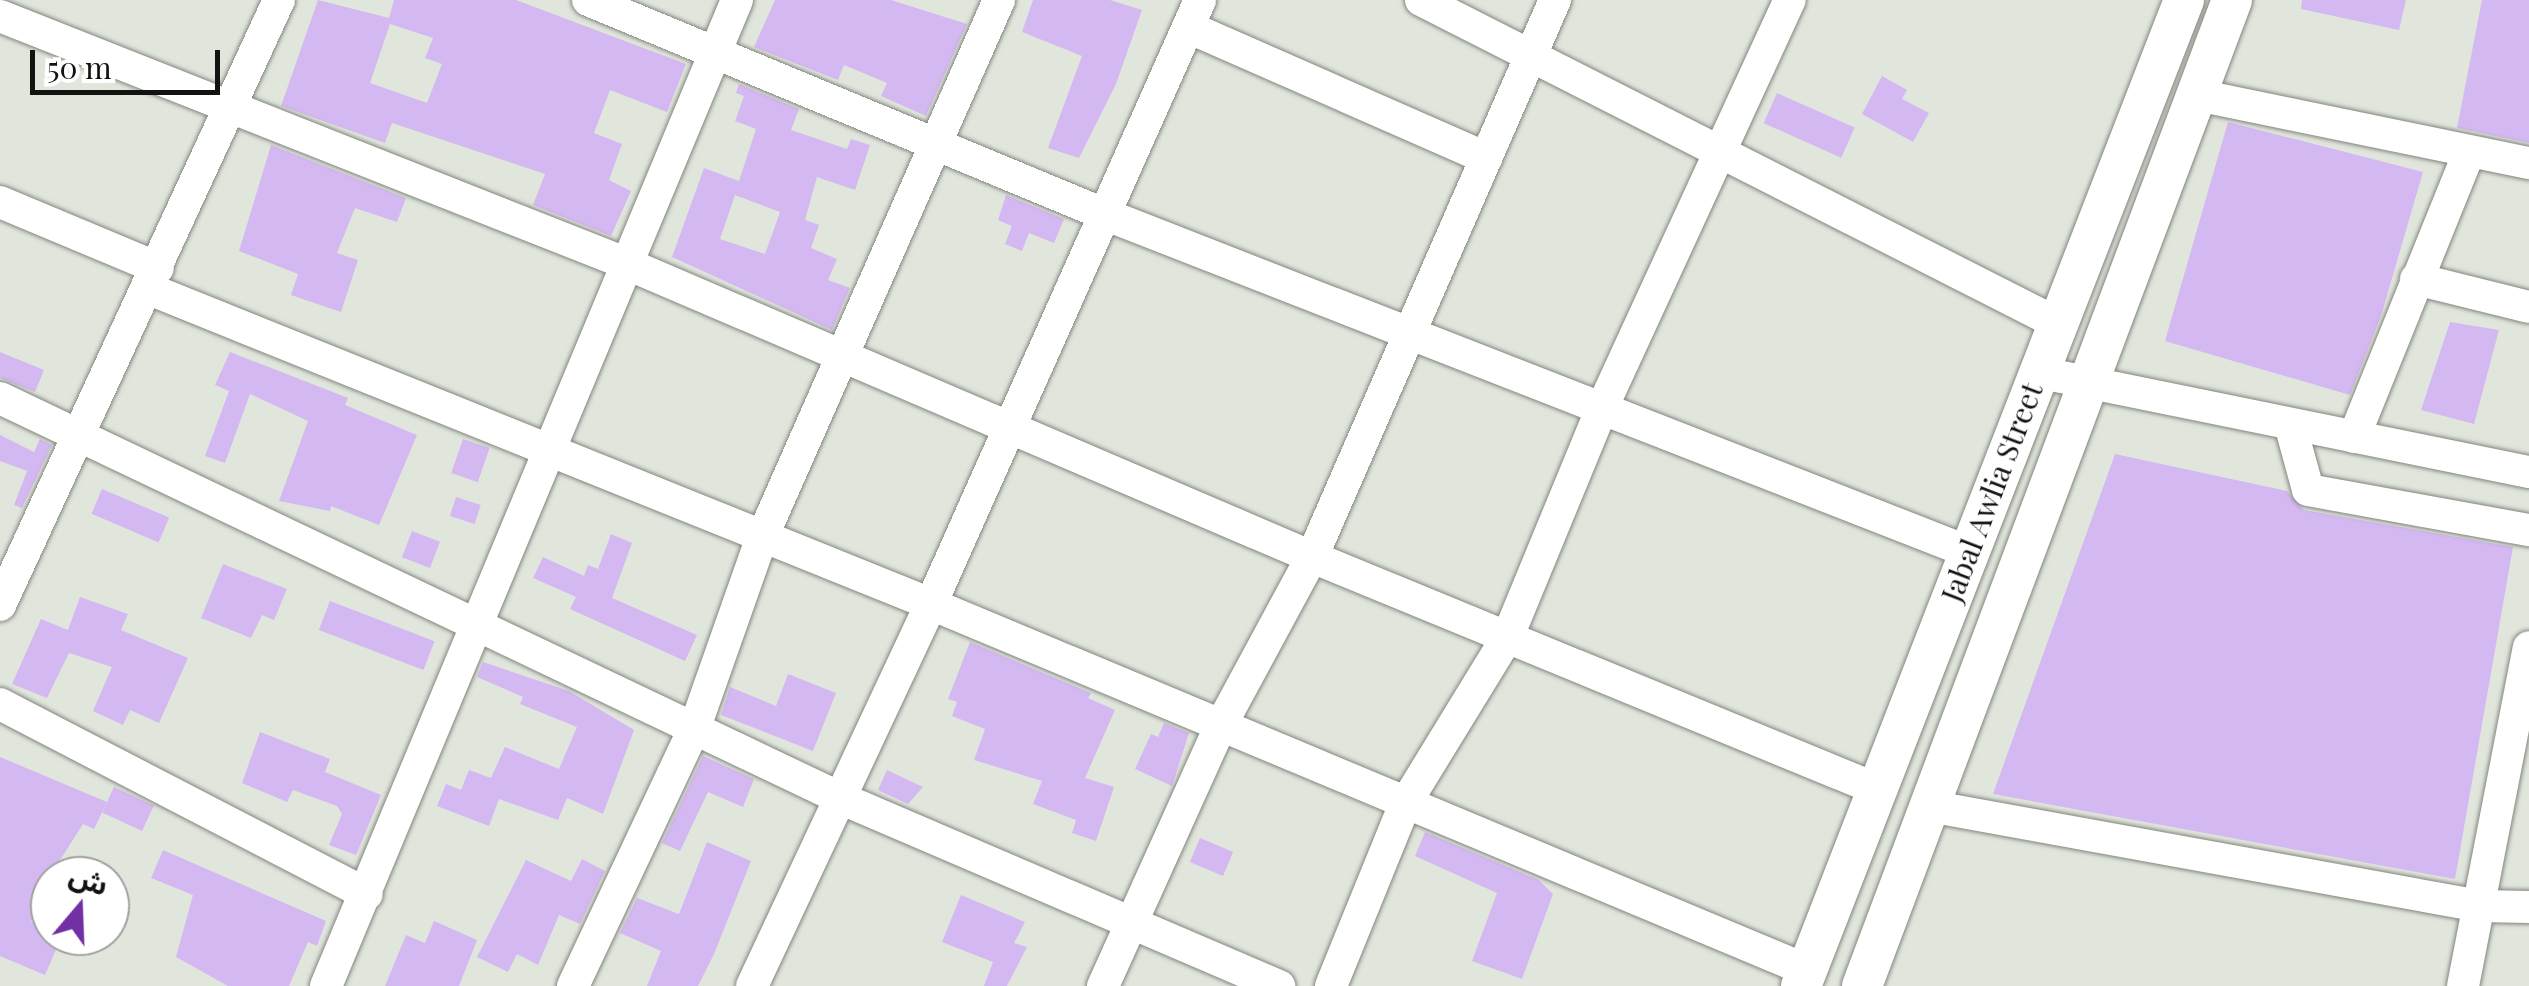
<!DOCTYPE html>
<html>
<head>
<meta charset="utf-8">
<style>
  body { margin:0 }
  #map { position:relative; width:2529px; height:986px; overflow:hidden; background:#e1e6dd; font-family:"Playfair Display","Noto Sans Arabic",serif }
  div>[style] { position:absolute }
  .building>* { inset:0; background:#d4b8f1; transform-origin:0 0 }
  .roads { filter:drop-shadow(0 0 2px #82867e) drop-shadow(0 0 2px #82867e) }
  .minor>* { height:32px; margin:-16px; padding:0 16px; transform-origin:16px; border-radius:16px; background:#fff }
  .major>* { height:40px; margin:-20px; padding:0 20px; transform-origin:20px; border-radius:20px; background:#fff }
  span { translate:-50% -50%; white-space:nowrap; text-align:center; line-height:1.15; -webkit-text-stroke:8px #fff; paint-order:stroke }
  .street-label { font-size:30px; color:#111310 }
  .north { position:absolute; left:30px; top:856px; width:100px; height:100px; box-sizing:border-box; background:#fff; border:2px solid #a0a19f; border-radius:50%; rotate:19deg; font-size:28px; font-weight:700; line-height:40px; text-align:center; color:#111310 }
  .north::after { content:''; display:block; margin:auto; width:35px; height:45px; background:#7330a4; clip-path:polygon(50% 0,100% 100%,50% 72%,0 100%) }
  .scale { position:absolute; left:30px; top:50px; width:190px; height:45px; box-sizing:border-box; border:5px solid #111310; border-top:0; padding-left:12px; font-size:30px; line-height:35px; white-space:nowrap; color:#111310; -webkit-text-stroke:8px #fff; paint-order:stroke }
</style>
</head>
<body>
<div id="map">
  <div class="building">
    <i style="clip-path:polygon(evenodd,318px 0,389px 18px,394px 0,516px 0,686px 64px,667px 112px,610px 90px,594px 133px,622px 144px,609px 180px,631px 191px,611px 236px,533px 205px,545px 174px,392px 123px,385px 143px,281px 106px,318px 0,390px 24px,433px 38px,425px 58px,442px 64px,427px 103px,370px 83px,390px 24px)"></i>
    <i style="clip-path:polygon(775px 0,891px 0,967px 24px,926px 116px,881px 96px,887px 83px,844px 65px,838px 80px,754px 47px)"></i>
    <i style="clip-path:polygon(1033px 0,1110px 0,1142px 10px,1116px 84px,1079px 158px,1048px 148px,1082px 56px,1022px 32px)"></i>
    <i style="clip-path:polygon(2302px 0,2406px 0,2399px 30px,2301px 9px)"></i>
    <i style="clip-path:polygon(2482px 0,2529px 0,2529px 143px,2457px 128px)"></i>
    <i style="clip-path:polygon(1882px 76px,1907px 90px,1902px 99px,1929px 113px,1913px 142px,1862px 114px)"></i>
    <i style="clip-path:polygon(evenodd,739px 84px,799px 109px,791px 130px,847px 149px,851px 139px,870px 145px,855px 190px,817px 177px,805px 220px,819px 225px,811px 248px,837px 259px,828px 280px,850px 288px,832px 330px,672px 257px,704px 168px,739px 181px,756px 129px,735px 121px,744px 96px,736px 93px,739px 84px,735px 195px,780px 212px,765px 254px,720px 239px,735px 195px)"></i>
    <i style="left:1777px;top:93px;width:85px;height:33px;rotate:24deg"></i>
    <i style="clip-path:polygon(2228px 122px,2423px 172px,2381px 316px,2350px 395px,2165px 341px)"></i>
    <i style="clip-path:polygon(271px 145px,406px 198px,397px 222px,355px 208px,337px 253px,358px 260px,341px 312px,291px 295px,298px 274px,239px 251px)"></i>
    <i style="clip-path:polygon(1006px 195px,1064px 219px,1054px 243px,1029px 233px,1022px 251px,1005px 244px,1012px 226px,998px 220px)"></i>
    <i style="clip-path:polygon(2450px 322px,2499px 330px,2474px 424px,2421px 410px)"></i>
    <i style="clip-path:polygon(0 352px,44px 370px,35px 392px,0 378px)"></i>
    <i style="clip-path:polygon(230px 352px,348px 398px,345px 405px,417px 435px,379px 525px,331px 506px,330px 511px,279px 501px,308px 421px,250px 394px,225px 463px,205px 456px,229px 391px,215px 385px)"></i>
    <i style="clip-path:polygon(0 435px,34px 452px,40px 439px,52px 445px,22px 508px,14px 505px,27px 471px,0 461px)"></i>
    <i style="left:463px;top:439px;width:28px;height:36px;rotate:19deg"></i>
    <i style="clip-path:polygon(2115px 454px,2287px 491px,2304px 510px,2513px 547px,2455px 879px,1993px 794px)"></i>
    <i style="left:102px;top:489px;width:73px;height:27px;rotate:23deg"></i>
    <i style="left:456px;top:497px;width:26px;height:20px;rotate:18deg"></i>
    <i style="left:412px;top:531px;width:30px;height:28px;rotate:21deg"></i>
    <i style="clip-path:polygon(611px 534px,632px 543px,612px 598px,697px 635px,685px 661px,570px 609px,576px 597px,533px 578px,543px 557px,584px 576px,588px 565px,598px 569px)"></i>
    <i style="clip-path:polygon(223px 564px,287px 589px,274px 620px,262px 615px,251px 638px,201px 618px)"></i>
    <i style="clip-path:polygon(80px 597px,128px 614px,121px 630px,188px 658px,159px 723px,130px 710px,123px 725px,93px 711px,112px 667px,69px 653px,47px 698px,12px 684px,41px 619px,68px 630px)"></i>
    <i style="left:330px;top:601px;width:112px;height:31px;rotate:21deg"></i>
    <i style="clip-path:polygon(970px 642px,1091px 693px,1088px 698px,1115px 710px,1085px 778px,1114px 787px,1096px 841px,1072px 833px,1076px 820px,1033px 804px,1042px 781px,974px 760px,985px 729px,952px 716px,957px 702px,948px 699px)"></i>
    <i style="clip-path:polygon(483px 662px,569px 691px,634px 730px,603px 814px,567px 798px,558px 820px,499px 799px,489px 826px,437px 806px,446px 784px,461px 790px,469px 770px,491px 778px,505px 747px,559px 769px,577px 727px,520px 704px,523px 697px,477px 677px)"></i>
    <i style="clip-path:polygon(788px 674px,836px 693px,813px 751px,721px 715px,730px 687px,776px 706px)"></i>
    <i style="clip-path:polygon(1164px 723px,1189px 733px,1172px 786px,1135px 769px,1151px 734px,1158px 737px)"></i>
    <i style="clip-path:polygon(260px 732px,330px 759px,325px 772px,381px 795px,356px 855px,329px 845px,342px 814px,337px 806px,293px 790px,287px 802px,242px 783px)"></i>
    <i style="clip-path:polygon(703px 756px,754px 779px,743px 807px,708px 792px,680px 851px,662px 843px)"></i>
    <i style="clip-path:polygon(0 757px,107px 802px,94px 829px,83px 824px,50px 876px,31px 922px,62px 936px,45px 975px,0 956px)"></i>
    <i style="clip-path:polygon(887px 770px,923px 787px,908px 804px,878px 790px)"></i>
    <i style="left:114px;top:787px;width:44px;height:28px;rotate:25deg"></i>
    <i style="clip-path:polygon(1425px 832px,1539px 880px,1553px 894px,1522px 979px,1472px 961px,1497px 893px,1415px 856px)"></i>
    <i style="left:1200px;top:838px;width:36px;height:26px;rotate:23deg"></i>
    <i style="clip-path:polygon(707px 842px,751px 861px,714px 954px,698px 986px,647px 986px,661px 951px,620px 933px,637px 898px,679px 914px)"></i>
    <i style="clip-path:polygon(163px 850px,326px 921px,317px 946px,308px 942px,289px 986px,228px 986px,176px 957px,193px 895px,151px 878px)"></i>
    <i style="clip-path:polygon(582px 859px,605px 871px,580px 924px,559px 915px,538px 965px,517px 954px,508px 972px,477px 957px,526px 860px,571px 881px)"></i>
    <i style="clip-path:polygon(961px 895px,1025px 922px,1014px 943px,1027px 947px,1007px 986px,984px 986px,993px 962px,942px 942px)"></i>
    <i style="clip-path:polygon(434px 921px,477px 940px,459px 986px,385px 986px,406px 935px,425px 943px)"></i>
  </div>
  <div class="roads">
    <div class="minor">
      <i style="left:588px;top:0;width:559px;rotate:22.53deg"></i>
      <i style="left:1104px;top:214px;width:929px;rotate:21.34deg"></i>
      <i style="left:1421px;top:0;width:711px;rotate:26.93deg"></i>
      <i style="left:0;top:16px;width:672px;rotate:21.56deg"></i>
      <i style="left:625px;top:263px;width:747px;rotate:23.17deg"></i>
      <i style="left:1312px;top:557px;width:613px;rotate:22.34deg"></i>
      <i style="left:1188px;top:27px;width:326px;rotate:23.7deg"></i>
      <i style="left:2197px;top:95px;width:339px;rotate:11.6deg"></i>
      <i style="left:0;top:202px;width:171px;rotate:22.7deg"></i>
      <i style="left:2416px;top:279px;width:116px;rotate:13.9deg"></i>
      <i style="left:149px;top:289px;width:843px;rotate:21.94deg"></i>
      <i style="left:931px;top:604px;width:949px;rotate:22.68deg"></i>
      <i style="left:2037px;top:372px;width:502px;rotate:11.49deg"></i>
      <i style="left:0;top:398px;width:930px;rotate:25.46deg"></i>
      <i style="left:840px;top:798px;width:478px;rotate:23.2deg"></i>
      <i style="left:2290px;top:424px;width:68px;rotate:74.7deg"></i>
      <i style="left:2308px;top:490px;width:225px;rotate:10.3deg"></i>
      <i style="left:2354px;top:437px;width:307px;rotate:-68deg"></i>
      <i style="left:0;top:605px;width:666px;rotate:-65.24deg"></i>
      <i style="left:0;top:704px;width:413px;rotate:27.4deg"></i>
      <i style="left:1929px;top:806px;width:560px;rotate:10.29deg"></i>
      <i style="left:2480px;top:906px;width:49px;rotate:1.2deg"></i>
      <i style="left:326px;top:986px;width:1068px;rotate:-67.37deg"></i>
      <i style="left:573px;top:986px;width:286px;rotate:-64.8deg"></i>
      <i style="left:695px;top:727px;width:198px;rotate:-70.6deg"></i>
      <i style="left:761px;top:540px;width:590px;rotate:-66.21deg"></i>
      <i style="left:752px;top:986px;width:422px;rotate:-64.9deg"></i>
      <i style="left:931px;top:604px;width:661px;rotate:-65.99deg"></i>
      <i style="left:1103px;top:986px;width:286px;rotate:-65.7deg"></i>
      <i style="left:1221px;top:725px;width:191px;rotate:-61.6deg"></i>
      <i style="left:1312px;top:557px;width:608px;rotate:-66.43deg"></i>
      <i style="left:1331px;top:986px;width:196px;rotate:-67.9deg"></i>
      <i style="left:1405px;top:804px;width:197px;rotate:-58.5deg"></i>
      <i style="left:1508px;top:636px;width:247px;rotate:-67.6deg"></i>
      <i style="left:1602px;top:408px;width:449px;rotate:-65.3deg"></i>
      <i style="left:2463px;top:986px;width:345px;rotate:-79deg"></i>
    </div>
    <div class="major">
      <i style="left:1801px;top:986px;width:1058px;rotate:-68.77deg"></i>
      <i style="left:1862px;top:986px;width:1053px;rotate:-69.43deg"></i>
    </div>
  </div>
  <div class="street-label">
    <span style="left:1991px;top:492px;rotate:-69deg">Jabal Awlia Street</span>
  </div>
  <div class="north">ش</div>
  <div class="scale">50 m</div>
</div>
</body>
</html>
